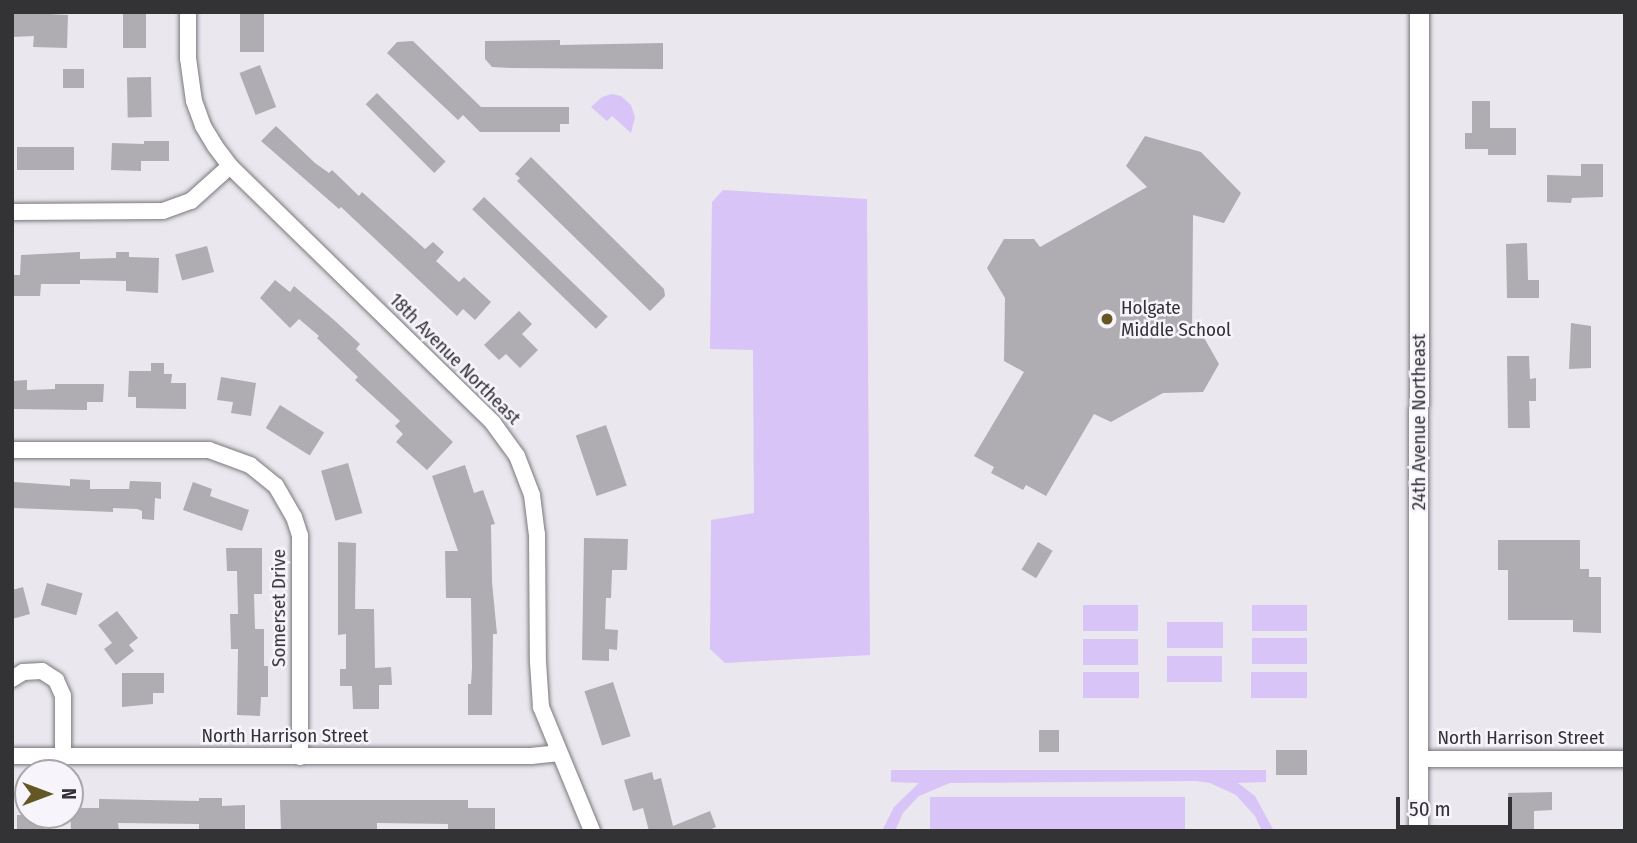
<!DOCTYPE html>
<html>
<head>
<meta charset="utf-8">
<style>
  body { margin:0 }
  #map { position:relative; width:1637px; height:843px; overflow:hidden; background:#eae8ee; font-family:"Fira Sans Condensed",sans-serif }
  div>[style] { position:absolute }
  .green>* { inset:0; background:#d9c4f7; transform-origin:0 0 }
  .building>* { inset:0; background:#afacb2; transform-origin:0 0 }
  .roads { filter:drop-shadow(0 0 2px #7a787e) drop-shadow(0 0 2px #7a787e) }
  .minor>* { height:16px; margin:-8px; padding:0 8px; transform-origin:8px; border-radius:8px; background:#fff }
  .major>* { height:19px; margin:-9.5px; padding:0 9.5px; transform-origin:9.5px; border-radius:9.5px; background:#fff }
  .dots>* { width:19px; height:19px; translate:-50% -50%; box-sizing:border-box; border:4px solid #f7f5fb; border-radius:50% }
  span { translate:-50% -50%; white-space:nowrap; text-align:center; line-height:1.15; -webkit-text-stroke:5px #f7f5fb; paint-order:stroke }
  .poi-label { font-size:19px; color:#333234 }
  .left { translate:0 -50%; text-align:left }
  .street-label { font-size:19px; color:#333234 }
  .frame { position:absolute; inset:0; border:14px solid #333234; pointer-events:none }
  .north { position:absolute; left:14px; top:759px; width:70px; height:70px; box-sizing:border-box; background:#f7f5fb; border:2px solid #a9a7ab; border-radius:50%; rotate:90deg; font-size:19px; font-weight:700; line-height:28px; text-align:center; color:#333234 }
  .north::after { content:''; display:block; margin:auto; width:24px; height:32px; background:#655724; clip-path:polygon(50% 0,100% 100%,50% 72%,0 100%) }
  .scale { position:absolute; left:1396px; top:797px; width:116px; height:32px; box-sizing:border-box; border:4px solid #333234; border-top:0; padding-left:9px; font-size:21px; line-height:24px; white-space:nowrap; color:#333234; -webkit-text-stroke:5px #f7f5fb; paint-order:stroke }
</style>
</head>
<body>
<div id="map">
  <div class="green">
    <i style="clip-path:polygon(612px 94px,621px 96px,631px 105px,635px 117px,631px 133px,612px 116px,607px 121px,591px 107px,602px 97px)"></i>
    <i style="clip-path:polygon(723px 190px,867px 199px,870px 655px,725px 663px,710px 649px,711px 520px,754px 513px,753px 350px,710px 349px,712px 202px)"></i>
    <i style="left:1083px;top:605px;width:55px;height:26px"></i>
    <i style="left:1252px;top:605px;width:55px;height:26px"></i>
    <i style="left:1167px;top:622px;width:56px;height:26px"></i>
    <i style="left:1307px;top:638px;width:26px;height:55px;rotate:90deg"></i>
    <i style="left:1083px;top:639px;width:55px;height:26px"></i>
    <i style="left:1167px;top:656px;width:55px;height:26px"></i>
    <i style="left:1083px;top:672px;width:56px;height:26px"></i>
    <i style="left:1307px;top:672px;width:26px;height:56px;rotate:90deg"></i>
    <i style="clip-path:polygon(891px 770px,1266px 770px,1266px 782px,1238px 783px,1255px 796px,1274px 831px,1262px 831px,1255px 816px,1236px 795px,1210px 783px,1196px 781px,950px 783px,919px 796px,903px 813px,895px 831px,882px 831px,894px 807px,919px 783px,891px 782px)"></i>
    <i style="left:930px;top:797px;width:255px;height:34px"></i>
  </div>
  <div class="building">
    <i style="clip-path:polygon(12px 12px,68px 15px,67px 48px,33px 47px,34px 36px,12px 37px)"></i>
    <i style="left:123px;top:12px;width:23px;height:36px"></i>
    <i style="left:240px;top:12px;width:24px;height:40px"></i>
    <i style="clip-path:polygon(560px 40px,560px 45px,663px 43px,663px 69px,511px 68px,492px 67px,485px 59px,485px 41px)"></i>
    <i style="clip-path:polygon(413px 41px,481px 107px,569px 107px,569px 124px,560px 124px,560px 132px,480px 132px,463px 115px,458px 120px,387px 53px,397px 42px)"></i>
    <i style="left:260px;top:65px;width:45px;height:22px;rotate:69deg"></i>
    <i style="left:63px;top:69px;width:21px;height:19px"></i>
    <i style="left:151px;top:77px;width:40px;height:24px;rotate:89deg"></i>
    <i style="left:377px;top:93px;width:97px;height:16px;rotate:45deg"></i>
    <i style="clip-path:polygon(1472px 101px,1490px 101px,1490px 128px,1516px 128px,1516px 155px,1488px 155px,1488px 149px,1465px 149px,1465px 133px,1472px 133px)"></i>
    <i style="clip-path:polygon(276px 126px,315px 163px,329px 173px,332px 170px,359px 196px,362px 192px,425px 249px,433px 242px,444px 252px,436px 261px,459px 282px,464px 277px,491px 302px,475px 320px,463px 309px,457px 316px,341px 207px,339px 209px,261px 141px)"></i>
    <i style="clip-path:polygon(1145px 136px,1201px 152px,1241px 193px,1224px 223px,1193px 215px,1192px 336px,1203px 336px,1219px 364px,1203px 392px,1163px 393px,1111px 422px,1094px 414px,1046px 496px,1026px 485px,1023px 490px,991px 473px,994px 467px,974px 456px,1024px 372px,1004px 361px,1005px 298px,987px 268px,1004px 239px,1034px 239px,1040px 247px,1147px 187px,1126px 166px)"></i>
    <i style="clip-path:polygon(144px 141px,169px 141px,169px 161px,141px 161px,141px 171px,111px 170px,112px 143px,144px 144px)"></i>
    <i style="left:17px;top:147px;width:57px;height:23px"></i>
    <i style="clip-path:polygon(531px 157px,664px 289px,665px 296px,650px 311px,517px 181px,520px 178px,515px 174px)"></i>
    <i style="clip-path:polygon(1581px 164px,1603px 164px,1603px 197px,1572px 198px,1571px 203px,1547px 202px,1547px 175px,1581px 176px)"></i>
    <i style="left:484px;top:197px;width:172px;height:17px;rotate:44deg"></i>
    <i style="clip-path:polygon(1527px 243px,1528px 280px,1539px 280px,1539px 298px,1507px 298px,1506px 244px)"></i>
    <i style="left:207px;top:246px;width:27px;height:33px;rotate:75deg"></i>
    <i style="clip-path:polygon(80px 252px,80px 259px,116px 258px,116px 252px,129px 252px,129px 257px,159px 258px,158px 293px,126px 291px,126px 281px,80px 280px,80px 284px,41px 284px,40px 296px,12px 296px,12px 275px,20px 275px,21px 255px)"></i>
    <i style="clip-path:polygon(275px 280px,290px 292px,294px 286px,334px 320px,360px 344px,356px 349px,453px 442px,427px 470px,396px 442px,403px 434px,395px 426px,400px 421px,355px 380px,358px 377px,317px 338px,319px 336px,299px 319px,290px 328px,260px 298px)"></i>
    <i style="clip-path:polygon(519px 311px,532px 324px,522px 334px,538px 350px,520px 368px,506px 354px,499px 360px,484px 345px)"></i>
    <i style="clip-path:polygon(1571px 323px,1591px 326px,1591px 368px,1569px 369px)"></i>
    <i style="clip-path:polygon(1507px 356px,1529px 356px,1530px 379px,1536px 378px,1536px 401px,1529px 401px,1530px 428px,1508px 428px)"></i>
    <i style="clip-path:polygon(151px 363px,164px 363px,164px 374px,172px 374px,171px 383px,186px 383px,186px 409px,136px 408px,136px 397px,128px 397px,129px 371px,151px 371px)"></i>
    <i style="clip-path:polygon(221px 377px,256px 383px,251px 416px,231px 413px,233px 402px,217px 400px)"></i>
    <i style="clip-path:polygon(27px 380px,27px 390px,55px 389px,55px 384px,104px 384px,103px 402px,87px 402px,87px 410px,12px 409px,12px 381px)"></i>
    <i style="left:280px;top:405px;width:52px;height:27px;rotate:32deg"></i>
    <i style="left:606px;top:425px;width:64px;height:32px;rotate:71deg"></i>
    <i style="left:348px;top:463px;width:52px;height:28px;rotate:74deg"></i>
    <i style="clip-path:polygon(465px 465px,474px 493px,483px 490px,495px 524px,491px 525px,492px 582px,497px 634px,493px 634px,492px 715px,468px 715px,468px 684px,471px 684px,472px 668px,471px 598px,446px 598px,445px 551px,458px 551px,432px 476px)"></i>
    <i style="clip-path:polygon(70px 479px,90px 480px,90px 489px,129px 489px,130px 481px,161px 482px,161px 499px,155px 498px,154px 520px,142px 519px,142px 511px,137px 509px,113px 508px,113px 512px,14px 508px,14px 482px,70px 486px)"></i>
    <i style="clip-path:polygon(193px 482px,212px 489px,210px 496px,249px 510px,242px 531px,183px 510px)"></i>
    <i style="clip-path:polygon(584px 538px,628px 539px,627px 570px,612px 570px,611px 598px,606px 598px,605px 629px,618px 630px,617px 650px,609px 649px,609px 661px,582px 660px)"></i>
    <i style="clip-path:polygon(1498px 540px,1580px 540px,1580px 569px,1589px 569px,1589px 577px,1601px 577px,1601px 633px,1573px 632px,1573px 620px,1508px 620px,1508px 570px,1498px 570px)"></i>
    <i style="clip-path:polygon(338px 542px,356px 543px,355px 609px,374px 609px,375px 668px,391px 667px,392px 685px,379px 685px,379px 709px,353px 709px,352px 686px,340px 686px,340px 669px,346px 669px,346px 634px,338px 635px)"></i>
    <i style="left:1038px;top:542px;width:17px;height:32px;rotate:31deg"></i>
    <i style="clip-path:polygon(226px 548px,262px 548px,262px 594px,254px 594px,255px 629px,264px 629px,264px 666px,268px 666px,268px 697px,261px 697px,260px 716px,237px 715px,238px 649px,231px 649px,230px 614px,238px 614px,237px 571px,227px 571px)"></i>
    <i style="left:47px;top:583px;width:37px;height:23px;rotate:16deg"></i>
    <i style="clip-path:polygon(23px 587px,30px 614px,12px 619px,12px 590px)"></i>
    <i style="clip-path:polygon(117px 611px,138px 638px,129px 645px,134px 651px,116px 665px,104px 649px,112px 643px,98px 625px)"></i>
    <i style="clip-path:polygon(122px 673px,164px 673px,164px 693px,153px 693px,153px 704px,122px 707px)"></i>
    <i style="left:613px;top:682px;width:57px;height:30px;rotate:72deg"></i>
    <i style="left:1039px;top:730px;width:20px;height:22px"></i>
    <i style="left:1276px;top:750px;width:31px;height:25px"></i>
    <i style="clip-path:polygon(652px 772px,654px 780px,661px 778px,673px 826px,710px 811px,716px 827px,707px 831px,649px 831px,643px 808px,633px 811px,624px 780px)"></i>
    <i style="clip-path:polygon(1552px 792px,1552px 810px,1534px 811px,1534px 831px,1512px 831px,1508px 793px)"></i>
    <i style="clip-path:polygon(199px 798px,222px 798px,222px 806px,245px 805px,245px 830px,199px 831px,199px 824px,118px 823px,119px 831px,71px 830px,70px 808px,99px 808px,99px 799px,199px 801px)"></i>
    <i style="clip-path:polygon(280px 800px,468px 800px,468px 808px,495px 808px,495px 831px,448px 831px,448px 824px,377px 823px,377px 831px,281px 831px)"></i>
    <i style="left:17px;top:815px;width:28px;height:16px"></i>
  </div>
  <div class="roads">
    <div class="minor">
      <i style="left:188px;top:12px;width:46px;rotate:90deg"></i>
      <i style="left:188px;top:58px;width:43px;rotate:82.1deg"></i>
      <i style="left:194px;top:101px;width:27px;rotate:70deg"></i>
      <i style="left:203px;top:126px;width:23px;rotate:59deg"></i>
      <i style="left:215px;top:146px;width:25px;rotate:53deg"></i>
      <i style="left:230px;top:166px;width:368px;rotate:44.3deg"></i>
      <i style="left:493px;top:423px;width:41px;rotate:54deg"></i>
      <i style="left:517px;top:456px;width:42px;rotate:69deg"></i>
      <i style="left:532px;top:495px;width:39px;rotate:83deg"></i>
      <i style="left:537px;top:534px;width:128px;rotate:89.6deg"></i>
      <i style="left:538px;top:662px;width:45px;rotate:86.2deg"></i>
      <i style="left:541px;top:707px;width:134px;rotate:67.6deg"></i>
      <i style="left:12px;top:212px;width:151px;rotate:-0.4deg"></i>
      <i style="left:163px;top:211px;width:30px;rotate:-20deg"></i>
      <i style="left:191px;top:201px;width:52px;rotate:-41.9deg"></i>
      <i style="left:12px;top:450px;width:197px"></i>
      <i style="left:209px;top:450px;width:44px;rotate:20.1deg"></i>
      <i style="left:250px;top:465px;width:33px;rotate:39deg"></i>
      <i style="left:276px;top:486px;width:36px;rotate:60deg"></i>
      <i style="left:294px;top:517px;width:20px;rotate:72deg"></i>
      <i style="left:300px;top:536px;width:221px;rotate:90deg"></i>
      <i style="left:12px;top:679px;width:13px;rotate:-32deg"></i>
      <i style="left:23px;top:672px;width:19px;rotate:-3deg"></i>
      <i style="left:42px;top:671px;width:17px;rotate:33deg"></i>
      <i style="left:56px;top:680px;width:17px;rotate:66deg"></i>
      <i style="left:63px;top:696px;width:60px;rotate:90deg"></i>
      <i style="left:12px;top:756px;width:519px"></i>
      <i style="left:531px;top:756px;width:27px;rotate:-6deg"></i>
      <i style="left:1418px;top:759px;width:207px"></i>
    </div>
    <div class="major">
      <i style="left:1418px;top:831px;width:819px;rotate:-89.93deg"></i>
    </div>
  </div>
  <div class="dots">
    <i style="left:1107px;top:319px;background:#655724"></i>
  </div>
  <div class="poi-label">
    <span class="left" style="left:1121px;top:319px">Holgate<br>Middle School</span>
  </div>
  <div class="street-label">
    <span style="left:455px;top:359px;rotate:45deg">18th Avenue Northeast</span>
    <span style="left:1419px;top:422px;rotate:-90deg">24th Avenue Northeast</span>
    <span style="left:279px;top:608px;rotate:-90deg">Somerset Drive</span>
    <span style="left:285px;top:736px">North Harrison Street</span>
    <span style="left:1521px;top:738px">North Harrison Street</span>
  </div>
  <div class="frame"></div>
  <div class="north">N</div>
  <div class="scale">50 m</div>
</div>
</body>
</html>
